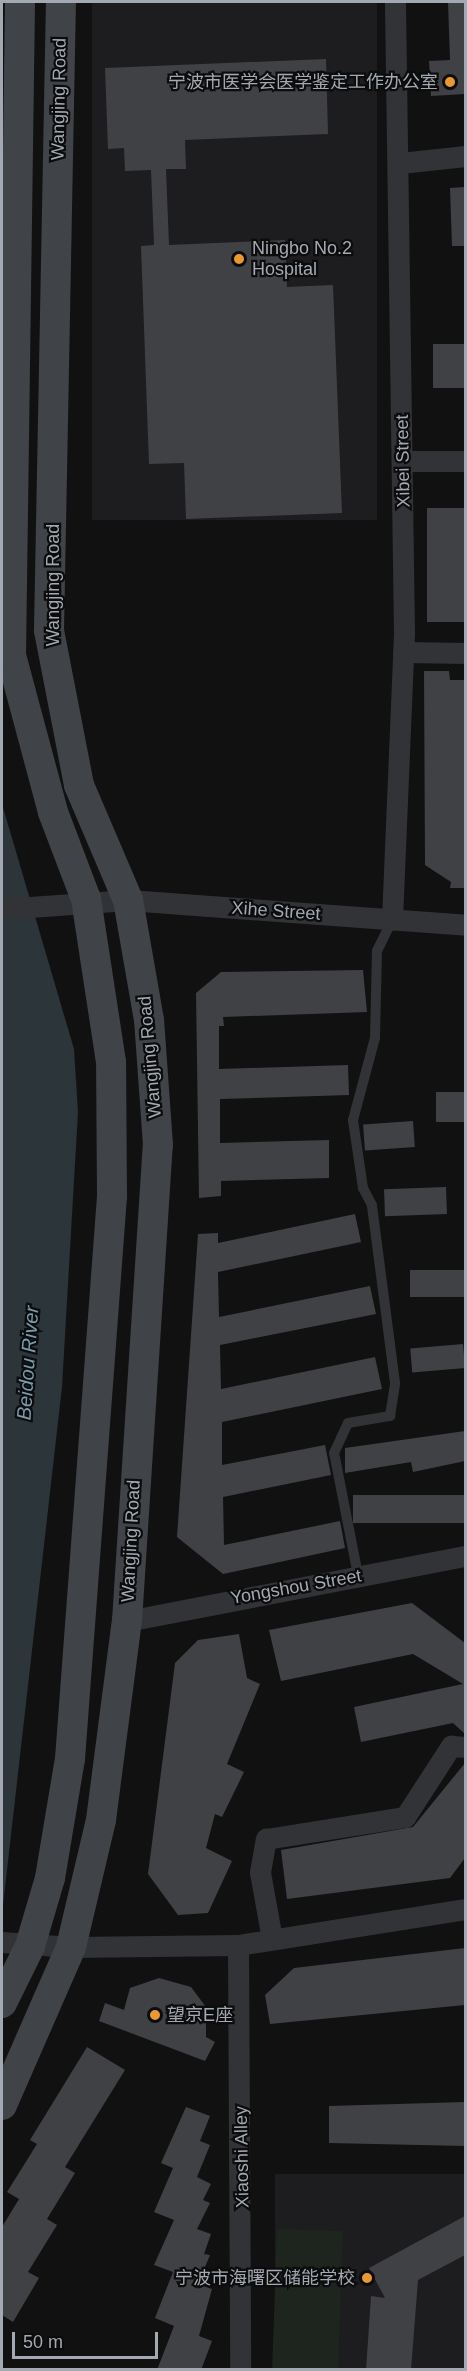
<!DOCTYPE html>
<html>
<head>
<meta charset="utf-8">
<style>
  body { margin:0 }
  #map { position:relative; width:467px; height:2371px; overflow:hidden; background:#111112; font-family:Arial,"Noto Sans SC",sans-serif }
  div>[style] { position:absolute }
  .built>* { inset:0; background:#1d1d1f; transform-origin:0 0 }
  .green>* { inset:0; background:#1d251e; transform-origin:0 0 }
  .water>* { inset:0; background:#2b353a }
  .building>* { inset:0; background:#404145; transform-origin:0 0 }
  .lane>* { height:10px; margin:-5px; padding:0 5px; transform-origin:5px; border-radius:5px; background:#323337 }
  .street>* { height:21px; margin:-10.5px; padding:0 10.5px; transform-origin:10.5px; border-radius:10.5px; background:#323337 }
  .secondary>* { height:30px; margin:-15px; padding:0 15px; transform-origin:15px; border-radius:15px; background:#404347 }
  .dots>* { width:16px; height:16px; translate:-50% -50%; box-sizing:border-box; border:3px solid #0c0c0d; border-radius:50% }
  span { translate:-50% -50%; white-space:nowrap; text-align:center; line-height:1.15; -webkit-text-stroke:4.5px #0c0c0d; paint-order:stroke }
  .poi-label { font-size:18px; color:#a3a9b2 }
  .right { translate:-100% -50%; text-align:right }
  .left { translate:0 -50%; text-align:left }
  .street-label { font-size:18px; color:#a3a9b2 }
  .water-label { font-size:20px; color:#7a9bad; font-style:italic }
  .frame { position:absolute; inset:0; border:3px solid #a3a9b2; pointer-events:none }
  .scale { position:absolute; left:12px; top:2332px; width:146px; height:27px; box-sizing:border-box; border:3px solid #a3a9b2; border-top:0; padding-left:8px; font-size:18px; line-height:21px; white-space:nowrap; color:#a3a9b2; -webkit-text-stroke:4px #0c0c0d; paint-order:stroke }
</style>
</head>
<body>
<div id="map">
  <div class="built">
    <i style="left:92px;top:2px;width:285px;height:518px"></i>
    <i style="left:465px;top:2174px;width:195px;height:190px;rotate:90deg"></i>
  </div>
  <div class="green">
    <i style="left:277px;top:2229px;width:66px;height:140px;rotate:2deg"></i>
  </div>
  <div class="water">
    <i style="clip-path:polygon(2px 804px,74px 1049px,78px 1112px,62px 1387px,2px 1914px)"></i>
  </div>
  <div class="building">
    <i style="clip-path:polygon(448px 2px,465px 2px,465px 94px,431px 96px,429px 61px,450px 60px)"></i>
    <i style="clip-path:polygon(326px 59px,328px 134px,185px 140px,186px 169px,166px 169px,169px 245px,285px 240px,287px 287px,333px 285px,342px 513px,186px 519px,184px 463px,149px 464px,141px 246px,154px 245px,151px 170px,125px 171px,124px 148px,108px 149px,105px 68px)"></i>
    <i style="clip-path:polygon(465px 187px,465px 246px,452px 246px,450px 188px)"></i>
    <i style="left:465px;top:344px;width:44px;height:32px;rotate:90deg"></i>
    <i style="left:465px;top:508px;width:114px;height:38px;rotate:90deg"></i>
    <i style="clip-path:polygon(424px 671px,449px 671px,450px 680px,465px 680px,465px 888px,450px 888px,451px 882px,425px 865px)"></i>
    <i style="clip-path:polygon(363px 970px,367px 1012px,223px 1017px,224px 1026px,219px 1026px,219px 1069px,348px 1065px,349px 1095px,220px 1099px,220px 1143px,329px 1140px,329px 1178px,221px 1181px,221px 1196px,199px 1198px,196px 993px,221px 972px)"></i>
    <i style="left:465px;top:1092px;width:30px;height:29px;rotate:90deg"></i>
    <i style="left:413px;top:1121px;width:26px;height:50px;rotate:86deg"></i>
    <i style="left:446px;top:1187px;width:27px;height:62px;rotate:88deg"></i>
    <i style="clip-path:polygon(355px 1214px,361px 1242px,218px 1272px,219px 1317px,370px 1286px,376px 1314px,220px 1345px,221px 1389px,375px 1357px,382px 1389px,222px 1422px,222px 1465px,325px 1445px,331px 1475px,223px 1497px,224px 1545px,340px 1521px,345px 1548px,223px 1574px,177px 1537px,198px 1234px,218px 1233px,218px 1243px)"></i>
    <i style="left:465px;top:1270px;width:27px;height:55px;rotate:90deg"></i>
    <i style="left:463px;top:1344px;width:24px;height:53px;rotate:85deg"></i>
    <i style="clip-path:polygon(465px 1431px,465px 1461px,413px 1472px,411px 1462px,345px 1473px,345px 1448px)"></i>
    <i style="left:465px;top:1495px;width:28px;height:112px;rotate:90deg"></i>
    <i style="clip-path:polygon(412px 1603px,465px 1643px,465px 1734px,453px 1723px,361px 1742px,354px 1707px,463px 1684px,413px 1654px,281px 1681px,269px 1630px)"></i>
    <i style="clip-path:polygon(239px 1634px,247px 1678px,260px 1684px,227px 1764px,244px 1772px,222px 1817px,215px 1814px,206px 1848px,232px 1861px,208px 1913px,178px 1915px,148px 1874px,175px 1663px,198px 1640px)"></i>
    <i style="clip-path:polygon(465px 1763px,465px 1858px,450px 1878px,287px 1899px,281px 1850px,413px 1827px)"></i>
    <i style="clip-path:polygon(465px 1948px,465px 2005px,270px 2024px,265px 1995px,294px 1968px)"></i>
    <i style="clip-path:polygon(159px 1978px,191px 1987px,206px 2007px,206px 2037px,215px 2042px,205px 2061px,99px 2021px,105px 2003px,124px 2010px,130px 1988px)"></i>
    <i style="clip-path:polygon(87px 2047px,125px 2070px,65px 2167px,75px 2173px,47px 2219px,57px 2225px,28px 2272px,39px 2278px,13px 2322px,2px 2315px,2px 2227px,19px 2199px,7px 2192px,37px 2144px,30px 2140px)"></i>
    <i style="clip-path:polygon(465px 2102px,465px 2146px,329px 2143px,329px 2106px)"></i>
    <i style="clip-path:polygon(186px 2107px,210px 2116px,200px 2141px,210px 2145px,197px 2177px,211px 2184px,203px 2200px,210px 2203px,197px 2229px,211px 2234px,204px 2254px,210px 2255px,198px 2284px,212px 2289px,199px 2336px,212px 2341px,201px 2370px,157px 2370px,174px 2326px,155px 2318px,173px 2272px,154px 2265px,174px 2220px,154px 2212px,173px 2168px,161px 2163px)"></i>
    <i style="clip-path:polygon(465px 2216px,465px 2255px,418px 2280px,411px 2370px,366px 2370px,371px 2296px,385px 2298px,369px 2268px)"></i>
  </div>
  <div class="lane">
    <i style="left:358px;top:1575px;width:124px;rotate:-101.1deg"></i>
    <i style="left:334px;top:1453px;width:33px;rotate:-65deg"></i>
    <i style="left:348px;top:1423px;width:43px;rotate:-9.5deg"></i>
    <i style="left:390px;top:1416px;width:33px;rotate:-81deg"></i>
    <i style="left:395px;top:1383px;width:179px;rotate:-97.4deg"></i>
    <i style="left:372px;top:1205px;width:19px;rotate:-118deg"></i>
    <i style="left:363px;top:1188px;width:69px;rotate:-98.4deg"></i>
    <i style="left:353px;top:1120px;width:85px;rotate:-75deg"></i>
    <i style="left:375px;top:1038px;width:87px;rotate:-88.7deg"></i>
    <i style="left:377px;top:951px;width:34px;rotate:-64deg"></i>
  </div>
  <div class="street">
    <i style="left:400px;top:163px;width:66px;rotate:-6.1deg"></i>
    <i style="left:403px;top:461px;width:63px"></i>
    <i style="left:403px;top:652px;width:63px;rotate:0.9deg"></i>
    <i style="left:2px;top:909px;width:126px;rotate:-4.1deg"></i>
    <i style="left:128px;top:900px;width:339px;rotate:4.2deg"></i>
    <i style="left:392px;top:920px;width:287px;rotate:-87.6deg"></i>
    <i style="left:404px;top:633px;width:631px;rotate:-90.82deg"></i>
    <i style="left:127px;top:1621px;width:345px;rotate:-10.9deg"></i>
    <i style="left:272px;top:1939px;width:68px;rotate:-100.2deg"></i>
    <i style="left:260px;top:1872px;width:34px;rotate:-80deg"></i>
    <i style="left:266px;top:1839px;width:141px;rotate:-9deg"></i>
    <i style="left:405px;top:1817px;width:85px;rotate:-57.1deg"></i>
    <i style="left:451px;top:1746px;width:15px;rotate:4deg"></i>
    <i style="left:2px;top:1942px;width:69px;rotate:4.1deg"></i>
    <i style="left:71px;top:1947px;width:167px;rotate:-0.7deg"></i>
    <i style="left:238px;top:1945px;width:231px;rotate:-9deg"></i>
    <i style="left:238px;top:1945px;width:425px;rotate:89.7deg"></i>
  </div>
  <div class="secondary">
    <i style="left:2px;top:2003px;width:64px;rotate:-63.8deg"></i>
    <i style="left:30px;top:1946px;width:71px;rotate:-73.6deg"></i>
    <i style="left:50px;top:1878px;width:121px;rotate:-80.5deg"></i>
    <i style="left:70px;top:1759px;width:565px;rotate:-85.73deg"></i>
    <i style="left:112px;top:1196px;width:134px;rotate:-90.4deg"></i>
    <i style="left:111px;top:1062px;width:165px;rotate:-98.7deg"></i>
    <i style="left:86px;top:899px;width:93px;rotate:-110.8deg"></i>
    <i style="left:53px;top:812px;width:163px;rotate:-105deg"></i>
    <i style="left:11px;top:655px;width:653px;rotate:-89.21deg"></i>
    <i style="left:2px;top:2105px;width:172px;rotate:-66.4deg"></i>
    <i style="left:71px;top:1947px;width:130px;rotate:-76.7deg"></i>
    <i style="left:101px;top:1820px;width:201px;rotate:-82.6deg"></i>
    <i style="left:127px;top:1621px;width:477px;rotate:-86.3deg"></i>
    <i style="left:158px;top:1145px;width:125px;rotate:-94.1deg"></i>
    <i style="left:149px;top:1020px;width:122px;rotate:-99.9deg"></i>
    <i style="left:128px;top:900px;width:125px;rotate:-113.1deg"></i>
    <i style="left:79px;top:785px;width:158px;rotate:-101deg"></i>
    <i style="left:49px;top:630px;width:628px;rotate:-88.91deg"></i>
  </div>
  <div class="dots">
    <i style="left:450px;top:82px;background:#ea9831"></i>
    <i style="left:239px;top:259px;background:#ea9831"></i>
    <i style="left:155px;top:2015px;background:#ea9831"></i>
    <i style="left:367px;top:2278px;background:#ea9831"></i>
  </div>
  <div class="poi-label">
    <span class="right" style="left:438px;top:82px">宁波市医学会医学鉴定工作办公室</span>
    <span class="left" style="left:252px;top:259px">Ningbo No.2<br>Hospital</span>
    <span class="left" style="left:167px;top:2015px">望京E座</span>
    <span class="right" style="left:355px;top:2278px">宁波市海曙区储能学校</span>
  </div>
  <div class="street-label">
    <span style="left:59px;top:99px;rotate:-89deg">Wangjing Road</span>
    <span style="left:403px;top:461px;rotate:-91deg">Xibei Street</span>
    <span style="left:53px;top:585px;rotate:-90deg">Wangjing Road</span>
    <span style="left:276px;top:911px;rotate:4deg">Xihe Street</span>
    <span style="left:150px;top:1057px;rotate:-95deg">Wangjing Road</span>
    <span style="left:131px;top:1541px;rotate:-87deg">Wangjing Road</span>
    <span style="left:296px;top:1587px;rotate:-10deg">Yongshou Street</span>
    <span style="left:242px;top:2157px;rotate:-91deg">Xiaoshi Alley</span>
  </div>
  <div class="water-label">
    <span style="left:28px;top:1363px;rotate:-86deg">Beidou River</span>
  </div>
  <div class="frame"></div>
  <div class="scale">50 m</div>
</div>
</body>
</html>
